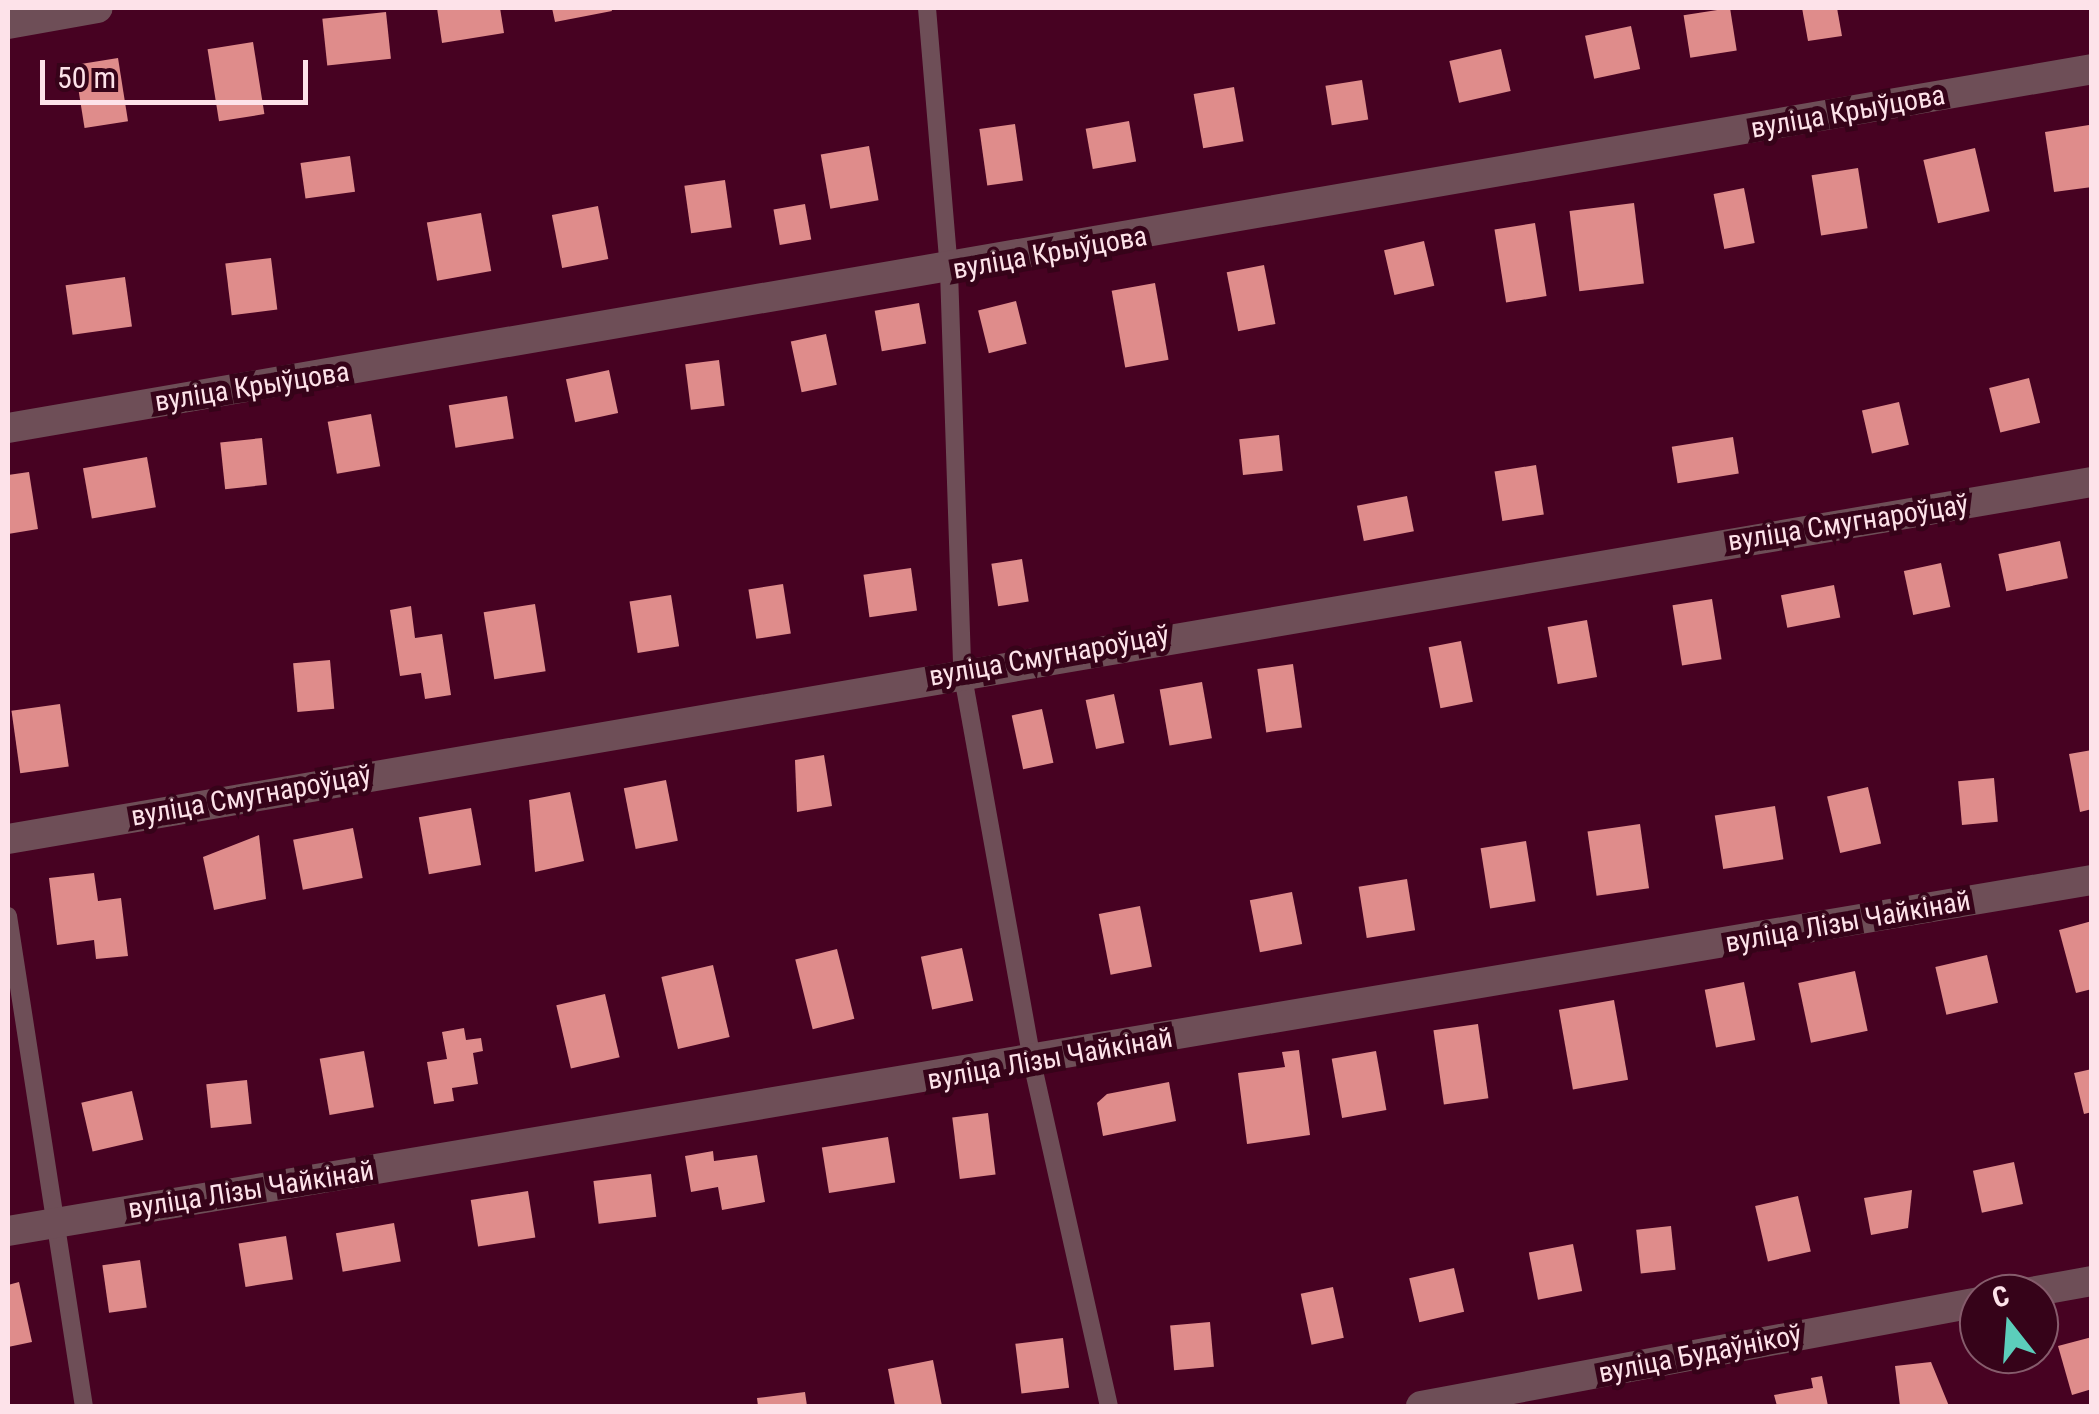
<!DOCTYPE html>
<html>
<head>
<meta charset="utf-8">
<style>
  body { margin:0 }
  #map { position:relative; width:2099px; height:1414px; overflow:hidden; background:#470222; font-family:"Roboto Condensed",sans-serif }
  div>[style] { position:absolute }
  .building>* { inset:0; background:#df8c8b; transform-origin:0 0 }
  .service>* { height:18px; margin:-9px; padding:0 9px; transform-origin:9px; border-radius:9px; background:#6e4e57 }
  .minor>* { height:30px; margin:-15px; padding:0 15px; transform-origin:15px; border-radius:15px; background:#6e4e57 }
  span { translate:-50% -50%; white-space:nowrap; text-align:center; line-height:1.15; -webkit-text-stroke:10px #360319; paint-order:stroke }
  .street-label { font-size:28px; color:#fde2e9 }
  .frame { position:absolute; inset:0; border:10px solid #fde2e9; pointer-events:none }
  .north { position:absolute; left:1959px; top:1274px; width:100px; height:100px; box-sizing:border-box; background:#360319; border:2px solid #865c6c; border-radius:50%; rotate:343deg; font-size:28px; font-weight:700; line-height:40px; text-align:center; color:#fde2e9 }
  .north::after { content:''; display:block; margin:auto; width:35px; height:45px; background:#5ccebb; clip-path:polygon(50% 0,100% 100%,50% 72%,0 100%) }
  .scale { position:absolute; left:40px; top:60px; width:268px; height:45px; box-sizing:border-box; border:5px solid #fde2e9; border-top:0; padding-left:12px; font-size:30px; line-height:35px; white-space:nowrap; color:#fde2e9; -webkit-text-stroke:8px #360319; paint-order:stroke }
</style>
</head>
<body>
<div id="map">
  <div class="building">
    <i style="clip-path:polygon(437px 8px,500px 8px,504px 33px,442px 43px)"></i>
    <i style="clip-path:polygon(552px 8px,611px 8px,612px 11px,555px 22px)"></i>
    <i style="left:1730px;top:8px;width:43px;height:47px;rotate:81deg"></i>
    <i style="clip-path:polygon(1802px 8px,1837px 8px,1842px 36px,1808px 41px)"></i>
    <i style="left:386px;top:12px;width:47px;height:64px;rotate:84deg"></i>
    <i style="left:1631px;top:26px;width:44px;height:47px;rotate:78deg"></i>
    <i style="left:253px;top:42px;width:73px;height:46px;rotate:81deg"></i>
    <i style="left:1501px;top:49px;width:43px;height:53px;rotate:77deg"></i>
    <i style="left:118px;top:58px;width:64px;height:44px;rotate:81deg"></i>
    <i style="left:1362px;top:80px;width:40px;height:37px;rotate:81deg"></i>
    <i style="left:1234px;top:87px;width:55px;height:41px;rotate:80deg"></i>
    <i style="left:1129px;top:121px;width:41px;height:44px;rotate:80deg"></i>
    <i style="left:1015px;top:124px;width:57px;height:36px;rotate:82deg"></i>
    <i style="clip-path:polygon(2089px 125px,2092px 187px,2054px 192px,2045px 132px)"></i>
    <i style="left:869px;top:146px;width:55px;height:49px;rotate:80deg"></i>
    <i style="left:1975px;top:148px;width:65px;height:53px;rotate:77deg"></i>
    <i style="left:350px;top:156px;width:36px;height:50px;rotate:82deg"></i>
    <i style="left:1858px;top:168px;width:61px;height:47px;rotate:81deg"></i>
    <i style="left:725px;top:180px;width:48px;height:41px;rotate:82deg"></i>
    <i style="left:1744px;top:188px;width:56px;height:31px;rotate:79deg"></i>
    <i style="left:1634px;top:203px;width:81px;height:65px;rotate:83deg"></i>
    <i style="left:805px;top:204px;width:36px;height:32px;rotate:80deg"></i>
    <i style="left:598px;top:206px;width:54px;height:47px;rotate:79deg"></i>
    <i style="left:481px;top:213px;width:59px;height:55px;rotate:80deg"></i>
    <i style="left:1535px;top:223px;width:74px;height:41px;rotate:81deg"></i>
    <i style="left:1424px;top:241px;width:46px;height:41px;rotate:77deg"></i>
    <i style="left:271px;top:258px;width:52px;height:46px;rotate:83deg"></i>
    <i style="left:1264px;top:265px;width:60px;height:38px;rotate:79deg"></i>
    <i style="left:125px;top:277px;width:50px;height:60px;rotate:82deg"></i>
    <i style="left:1155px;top:283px;width:78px;height:44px;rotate:80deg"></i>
    <i style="left:1016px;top:301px;width:44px;height:39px;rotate:76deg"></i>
    <i style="left:919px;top:303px;width:41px;height:45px;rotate:80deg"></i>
    <i style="left:826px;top:334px;width:52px;height:36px;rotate:78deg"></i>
    <i style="left:719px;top:360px;width:46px;height:34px;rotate:83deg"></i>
    <i style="left:609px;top:370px;width:44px;height:44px;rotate:78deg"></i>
    <i style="left:2029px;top:378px;width:46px;height:41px;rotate:76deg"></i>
    <i style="left:507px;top:396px;width:43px;height:59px;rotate:81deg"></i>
    <i style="left:1899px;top:402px;width:44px;height:38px;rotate:77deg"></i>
    <i style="left:371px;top:414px;width:53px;height:44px;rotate:80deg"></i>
    <i style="left:1279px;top:435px;width:36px;height:40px;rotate:84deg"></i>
    <i style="left:1733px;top:437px;width:37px;height:62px;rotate:81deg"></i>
    <i style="left:262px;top:438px;width:47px;height:42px;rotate:84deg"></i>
    <i style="left:147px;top:457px;width:51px;height:65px;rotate:80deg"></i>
    <i style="left:1536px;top:465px;width:50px;height:42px;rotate:81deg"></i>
    <i style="clip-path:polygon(29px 472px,38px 529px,8px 534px,8px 475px)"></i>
    <i style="left:1407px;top:496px;width:36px;height:51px;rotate:79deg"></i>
    <i style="left:2060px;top:541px;width:38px;height:63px;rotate:78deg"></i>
    <i style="left:1022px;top:559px;width:43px;height:31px;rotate:81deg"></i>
    <i style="left:1941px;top:563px;width:45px;height:38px;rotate:78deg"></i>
    <i style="left:911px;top:568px;width:43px;height:48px;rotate:82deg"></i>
    <i style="left:783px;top:584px;width:50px;height:35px;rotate:81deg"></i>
    <i style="left:1834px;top:585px;width:33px;height:54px;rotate:79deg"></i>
    <i style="left:671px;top:595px;width:52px;height:42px;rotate:81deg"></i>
    <i style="left:1712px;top:599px;width:61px;height:40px;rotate:81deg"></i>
    <i style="left:535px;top:604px;width:68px;height:52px;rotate:81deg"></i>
    <i style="clip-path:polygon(411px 606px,415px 638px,442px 634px,451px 695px,425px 699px,421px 673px,400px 676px,390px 610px)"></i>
    <i style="left:1587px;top:620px;width:58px;height:40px;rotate:80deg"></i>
    <i style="left:1461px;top:641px;width:62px;height:33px;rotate:79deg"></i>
    <i style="left:330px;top:660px;width:49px;height:37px;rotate:85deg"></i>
    <i style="left:1293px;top:664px;width:64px;height:36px;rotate:82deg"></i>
    <i style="left:1202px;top:682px;width:57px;height:43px;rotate:80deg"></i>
    <i style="left:1114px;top:694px;width:50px;height:29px;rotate:78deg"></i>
    <i style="left:60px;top:704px;width:63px;height:49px;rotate:82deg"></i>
    <i style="left:1042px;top:709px;width:55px;height:31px;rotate:78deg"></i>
    <i style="clip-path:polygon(2092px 750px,2092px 809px,2080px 812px,2069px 754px)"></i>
    <i style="clip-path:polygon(824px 755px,832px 806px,797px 812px,795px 760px)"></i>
    <i style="left:1994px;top:778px;width:44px;height:36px;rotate:85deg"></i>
    <i style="left:666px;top:780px;width:62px;height:43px;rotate:79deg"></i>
    <i style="left:1868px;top:787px;width:58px;height:42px;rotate:77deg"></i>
    <i style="clip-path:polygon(570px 792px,584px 861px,535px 872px,529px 800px)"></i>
    <i style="left:1775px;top:806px;width:54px;height:61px;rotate:81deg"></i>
    <i style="left:471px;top:808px;width:58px;height:53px;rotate:80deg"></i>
    <i style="left:1640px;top:824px;width:65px;height:53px;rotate:82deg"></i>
    <i style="left:353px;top:828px;width:51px;height:61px;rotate:79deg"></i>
    <i style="clip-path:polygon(259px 835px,266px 899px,214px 910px,203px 857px)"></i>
    <i style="left:1526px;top:841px;width:61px;height:46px;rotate:81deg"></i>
    <i style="clip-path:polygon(94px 873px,98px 901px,121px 898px,128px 956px,96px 959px,94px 940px,57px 945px,49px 878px)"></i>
    <i style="left:1407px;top:879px;width:52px;height:49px;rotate:81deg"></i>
    <i style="left:1292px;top:892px;width:53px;height:43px;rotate:79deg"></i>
    <i style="left:1140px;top:906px;width:62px;height:42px;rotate:79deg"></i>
    <i style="clip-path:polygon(2092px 921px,2092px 989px,2076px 993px,2059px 930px)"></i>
    <i style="left:962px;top:948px;width:54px;height:42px;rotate:78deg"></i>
    <i style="left:837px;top:949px;width:72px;height:43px;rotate:76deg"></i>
    <i style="left:1987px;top:955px;width:49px;height:53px;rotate:77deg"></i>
    <i style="left:713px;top:965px;width:74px;height:53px;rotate:77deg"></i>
    <i style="left:1855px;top:971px;width:61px;height:58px;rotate:78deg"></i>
    <i style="left:1744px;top:982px;width:59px;height:40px;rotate:79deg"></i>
    <i style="left:605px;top:994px;width:65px;height:50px;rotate:77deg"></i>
    <i style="left:1614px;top:1000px;width:81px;height:56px;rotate:80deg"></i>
    <i style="left:1478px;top:1024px;width:75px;height:45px;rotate:82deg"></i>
    <i style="clip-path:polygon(464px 1028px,466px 1040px,481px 1038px,483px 1051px,473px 1053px,478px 1084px,452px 1088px,454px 1101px,434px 1104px,427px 1062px,447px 1059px,442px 1032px)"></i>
    <i style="clip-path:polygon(1299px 1050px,1310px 1135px,1247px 1144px,1238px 1073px,1285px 1067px,1282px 1052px)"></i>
    <i style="left:364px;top:1051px;width:57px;height:45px;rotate:80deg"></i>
    <i style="left:1376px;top:1051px;width:60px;height:45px;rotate:80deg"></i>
    <i style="clip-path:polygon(2092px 1069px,2092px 1112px,2084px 1114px,2074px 1073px)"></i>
    <i style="left:247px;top:1080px;width:44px;height:41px;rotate:84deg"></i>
    <i style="clip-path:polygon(1169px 1082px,1176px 1121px,1103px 1136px,1097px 1103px,1107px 1094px)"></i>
    <i style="left:132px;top:1091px;width:50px;height:52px;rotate:77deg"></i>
    <i style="left:988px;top:1113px;width:62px;height:36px;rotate:83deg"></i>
    <i style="left:888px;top:1137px;width:46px;height:67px;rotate:81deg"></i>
    <i style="clip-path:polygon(713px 1151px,714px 1161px,757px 1155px,765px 1202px,722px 1210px,718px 1187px,691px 1192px,685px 1156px)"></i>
    <i style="left:2014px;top:1162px;width:43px;height:42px;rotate:78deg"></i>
    <i style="left:651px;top:1174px;width:43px;height:58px;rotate:83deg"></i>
    <i style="clip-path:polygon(1912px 1190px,1908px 1228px,1871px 1235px,1864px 1198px)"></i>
    <i style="left:528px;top:1191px;width:47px;height:58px;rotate:81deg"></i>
    <i style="left:1798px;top:1196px;width:57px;height:44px;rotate:77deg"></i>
    <i style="left:394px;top:1223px;width:39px;height:59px;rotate:80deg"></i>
    <i style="left:1671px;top:1226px;width:44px;height:35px;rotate:84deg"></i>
    <i style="left:286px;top:1236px;width:44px;height:48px;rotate:81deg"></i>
    <i style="left:1573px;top:1244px;width:48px;height:45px;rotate:79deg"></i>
    <i style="left:140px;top:1260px;width:48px;height:38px;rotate:82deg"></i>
    <i style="left:1454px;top:1268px;width:45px;height:46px;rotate:77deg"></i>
    <i style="clip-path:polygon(19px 1282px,32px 1342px,8px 1347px,8px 1285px)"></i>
    <i style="left:1333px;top:1287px;width:52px;height:33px;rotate:78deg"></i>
    <i style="left:1210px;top:1322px;width:45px;height:40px;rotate:85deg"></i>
    <i style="clip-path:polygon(2092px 1337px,2092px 1389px,2072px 1395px,2058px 1346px)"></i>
    <i style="left:1063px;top:1338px;width:50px;height:48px;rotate:83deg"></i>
    <i style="clip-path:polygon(933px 1360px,942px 1406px,895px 1406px,888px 1369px)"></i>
    <i style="clip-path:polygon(1931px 1362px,1949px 1406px,1900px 1406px,1895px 1366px)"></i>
    <i style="clip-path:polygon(1822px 1376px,1828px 1406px,1777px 1406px,1774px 1395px,1813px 1388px,1811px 1378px)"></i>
    <i style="clip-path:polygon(805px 1392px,807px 1406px,758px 1406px,757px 1398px)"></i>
  </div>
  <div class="service">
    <i style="left:927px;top:8px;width:264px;rotate:85.2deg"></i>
    <i style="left:949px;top:271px;width:400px;rotate:88.1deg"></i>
    <i style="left:962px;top:671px;width:397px;rotate:79.8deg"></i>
    <i style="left:1032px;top:1062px;width:353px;rotate:77.4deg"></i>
    <i style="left:8px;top:916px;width:496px;rotate:81.2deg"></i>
  </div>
  <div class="minor">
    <i style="left:8px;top:24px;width:91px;rotate:-10.1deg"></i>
    <i style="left:8px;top:428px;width:2115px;rotate:-9.77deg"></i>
    <i style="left:8px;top:839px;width:2114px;rotate:-9.72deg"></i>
    <i style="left:8px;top:1231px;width:2113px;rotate:-9.56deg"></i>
    <i style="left:2020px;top:1294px;width:73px;rotate:-10.2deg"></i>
    <i style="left:1421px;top:1406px;width:568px;rotate:-10.56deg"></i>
  </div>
  <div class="street-label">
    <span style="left:1848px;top:112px;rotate:-10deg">вуліца Крыўцова</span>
    <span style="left:1050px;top:253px;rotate:-10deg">вуліца Крыўцова</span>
    <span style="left:252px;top:387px;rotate:-9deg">вуліца Крыўцова</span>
    <span style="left:1848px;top:523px;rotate:-9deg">вуліца Смугнароўцаў</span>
    <span style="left:1049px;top:656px;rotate:-10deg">вуліца Смугнароўцаў</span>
    <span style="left:251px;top:796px;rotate:-10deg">вуліца Смугнароўцаў</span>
    <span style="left:1848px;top:922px;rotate:-10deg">вуліца Лізы Чайкінай</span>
    <span style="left:1050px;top:1059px;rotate:-10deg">вуліца Лізы Чайкінай</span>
    <span style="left:251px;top:1190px;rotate:-9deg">вуліца Лізы Чайкінай</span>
    <span style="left:1700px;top:1354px;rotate:-11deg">вуліца Будаўнікоў</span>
  </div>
  <div class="frame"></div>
  <div class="north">С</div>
  <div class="scale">50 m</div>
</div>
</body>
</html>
